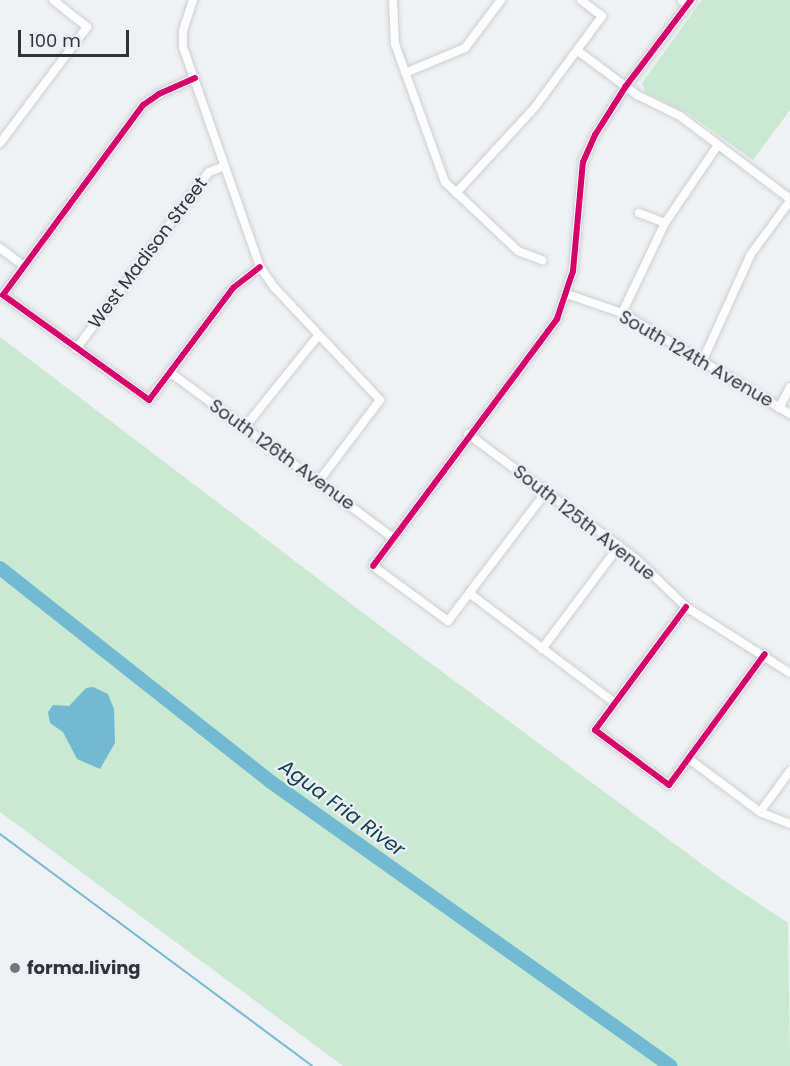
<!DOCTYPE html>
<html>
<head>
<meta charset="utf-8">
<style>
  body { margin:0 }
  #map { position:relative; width:790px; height:1066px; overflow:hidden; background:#eff1f5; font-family:Poppins,sans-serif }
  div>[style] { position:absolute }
  .green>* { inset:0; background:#c9e9d3 }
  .water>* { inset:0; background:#72bad3 }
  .stream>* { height:2px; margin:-1px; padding:0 1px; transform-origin:1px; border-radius:1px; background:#72bad3 }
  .river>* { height:14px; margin:-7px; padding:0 7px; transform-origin:7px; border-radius:7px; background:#72bad3 }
  .roads { filter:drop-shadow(0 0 2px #cdcfd2) drop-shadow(0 0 2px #cdcfd2) }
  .minor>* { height:8px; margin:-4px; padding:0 4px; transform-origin:4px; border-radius:4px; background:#fdfdfe }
  .tertiary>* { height:9px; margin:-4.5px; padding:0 4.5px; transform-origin:4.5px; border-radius:4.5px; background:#fdfdfe }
  .cycleway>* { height:6px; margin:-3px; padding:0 3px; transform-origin:3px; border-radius:3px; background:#d6006c }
  .dots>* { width:16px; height:16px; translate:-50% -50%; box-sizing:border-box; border:3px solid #ecf0f8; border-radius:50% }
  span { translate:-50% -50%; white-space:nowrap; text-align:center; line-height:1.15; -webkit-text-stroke:4.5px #ecf0f8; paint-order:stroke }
  .street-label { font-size:18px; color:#323336 }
  .poi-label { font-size:18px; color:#323336; font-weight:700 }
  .left { translate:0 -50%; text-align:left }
  .water-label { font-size:20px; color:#14404f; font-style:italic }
  .scale { position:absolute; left:18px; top:30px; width:111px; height:27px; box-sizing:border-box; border:3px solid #323336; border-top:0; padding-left:8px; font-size:18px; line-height:21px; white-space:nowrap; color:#323336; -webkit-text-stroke:4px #ecf0f8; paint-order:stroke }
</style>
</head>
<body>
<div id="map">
  <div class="green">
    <i style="clip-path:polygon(702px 0,790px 0,790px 110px,753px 160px,689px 114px,646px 93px,642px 83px)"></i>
    <i style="clip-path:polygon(0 337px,383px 628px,722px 879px,788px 923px,790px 1066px,343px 1066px,0 812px)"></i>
  </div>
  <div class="water">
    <i style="clip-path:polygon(93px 687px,108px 694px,114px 709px,115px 743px,100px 769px,77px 759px,63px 732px,50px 723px,48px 712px,53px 705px,69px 706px,86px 688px)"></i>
  </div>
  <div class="stream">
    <i style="left:0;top:834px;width:389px;rotate:36.6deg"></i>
  </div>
  <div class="river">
    <i style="left:0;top:568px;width:345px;rotate:38.3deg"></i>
    <i style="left:271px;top:782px;width:490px;rotate:35.4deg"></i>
  </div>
  <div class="roads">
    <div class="minor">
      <i style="left:193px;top:0;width:33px;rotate:108deg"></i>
      <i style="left:183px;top:31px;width:16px;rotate:90deg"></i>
      <i style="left:183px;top:47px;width:233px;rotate:70.7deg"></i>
      <i style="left:260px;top:267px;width:24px;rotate:55deg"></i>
      <i style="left:274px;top:287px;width:155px;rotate:46.8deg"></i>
      <i style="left:380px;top:400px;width:101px;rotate:127deg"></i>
      <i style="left:393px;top:0;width:44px;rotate:87.4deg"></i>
      <i style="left:395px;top:44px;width:147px;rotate:70.1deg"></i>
      <i style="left:445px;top:182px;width:100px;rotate:43.4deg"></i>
      <i style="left:518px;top:251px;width:26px;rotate:21deg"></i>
      <i style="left:578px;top:51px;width:74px;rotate:36.7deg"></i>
      <i style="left:637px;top:95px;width:48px;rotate:26deg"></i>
      <i style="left:680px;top:116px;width:138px;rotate:37deg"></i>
      <i style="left:405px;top:73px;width:65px;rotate:-22.6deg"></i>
      <i style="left:465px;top:48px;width:60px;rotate:-53.1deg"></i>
      <i style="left:195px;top:78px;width:39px;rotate:156deg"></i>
      <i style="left:159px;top:94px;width:19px;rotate:145deg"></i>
      <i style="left:143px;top:105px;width:236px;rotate:126.4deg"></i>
      <i style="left:3px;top:295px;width:180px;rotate:35.7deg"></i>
      <i style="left:149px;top:400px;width:140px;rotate:-53.1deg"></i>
      <i style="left:233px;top:288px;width:34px;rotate:-38deg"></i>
      <i style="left:0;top:143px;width:145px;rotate:-53.1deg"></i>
      <i style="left:87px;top:27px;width:43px;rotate:-141.5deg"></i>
      <i style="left:456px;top:193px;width:117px;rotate:-47.4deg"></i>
      <i style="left:535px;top:107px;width:113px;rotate:-53.6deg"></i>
      <i style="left:602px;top:16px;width:26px;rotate:-143deg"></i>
      <i style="left:639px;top:213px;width:28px;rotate:21deg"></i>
      <i style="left:0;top:248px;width:30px;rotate:37deg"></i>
      <i style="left:567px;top:294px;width:58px;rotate:19.1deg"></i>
      <i style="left:622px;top:313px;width:196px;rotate:31deg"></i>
      <i style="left:622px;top:313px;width:100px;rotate:-64.5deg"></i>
      <i style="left:665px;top:223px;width:94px;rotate:-55.8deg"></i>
      <i style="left:76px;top:349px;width:221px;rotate:-53.1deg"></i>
      <i style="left:209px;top:172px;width:17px;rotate:-21deg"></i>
      <i style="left:702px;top:362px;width:119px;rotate:-65.6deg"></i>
      <i style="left:751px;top:254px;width:66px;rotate:-53.7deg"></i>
      <i style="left:171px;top:373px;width:277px;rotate:36.6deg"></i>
      <i style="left:779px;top:408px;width:24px;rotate:-62deg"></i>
      <i style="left:244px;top:428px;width:118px;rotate:-51.2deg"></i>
      <i style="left:468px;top:434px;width:208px;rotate:36.6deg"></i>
      <i style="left:635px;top:558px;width:71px;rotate:43.9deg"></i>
      <i style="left:686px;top:607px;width:123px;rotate:32.4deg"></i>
      <i style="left:546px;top:492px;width:162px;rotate:127.2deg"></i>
      <i style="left:448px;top:621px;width:93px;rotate:-143.7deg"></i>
      <i style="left:373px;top:566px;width:308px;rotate:-53.3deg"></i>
      <i style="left:557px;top:319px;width:51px;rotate:-71.6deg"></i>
      <i style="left:573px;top:271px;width:109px;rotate:-84.8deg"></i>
      <i style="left:583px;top:162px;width:30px;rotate:-66deg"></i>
      <i style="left:595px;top:135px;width:58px;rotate:-57.7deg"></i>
      <i style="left:626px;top:86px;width:103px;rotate:-52.9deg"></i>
      <i style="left:469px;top:593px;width:183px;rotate:37deg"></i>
      <i style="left:686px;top:607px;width:153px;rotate:126.5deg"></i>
      <i style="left:595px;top:730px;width:92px;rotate:36.6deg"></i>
      <i style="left:669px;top:785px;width:162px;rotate:-53.8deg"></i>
      <i style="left:542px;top:649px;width:129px;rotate:-53.2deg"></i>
      <i style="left:689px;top:759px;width:89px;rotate:36.7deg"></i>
      <i style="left:760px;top:812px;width:31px;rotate:22deg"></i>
      <i style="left:760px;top:812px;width:51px;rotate:-53.8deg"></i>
    </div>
    <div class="tertiary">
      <i style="left:682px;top:0;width:7px;rotate:34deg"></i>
      <i style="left:688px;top:4px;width:5px;rotate:-53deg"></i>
    </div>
  </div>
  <div class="cycleway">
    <i style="left:195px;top:78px;width:39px;rotate:156deg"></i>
    <i style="left:159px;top:94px;width:19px;rotate:145deg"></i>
    <i style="left:143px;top:105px;width:236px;rotate:126.4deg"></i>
    <i style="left:3px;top:295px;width:180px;rotate:35.7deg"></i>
    <i style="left:149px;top:400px;width:140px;rotate:-53.1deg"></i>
    <i style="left:233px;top:288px;width:34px;rotate:-38deg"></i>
    <i style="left:373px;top:566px;width:308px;rotate:-53.3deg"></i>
    <i style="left:557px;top:319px;width:51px;rotate:-71.6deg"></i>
    <i style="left:573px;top:271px;width:109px;rotate:-84.8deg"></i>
    <i style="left:583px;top:162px;width:30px;rotate:-66deg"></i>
    <i style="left:595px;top:135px;width:58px;rotate:-57.7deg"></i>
    <i style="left:626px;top:86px;width:108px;rotate:-52.9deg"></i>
    <i style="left:686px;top:607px;width:153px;rotate:126.5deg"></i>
    <i style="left:595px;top:730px;width:92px;rotate:36.6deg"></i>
    <i style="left:669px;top:785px;width:162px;rotate:-53.8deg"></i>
  </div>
  <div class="dots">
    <i style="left:15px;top:968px;background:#747679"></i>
  </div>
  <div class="street-label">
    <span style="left:148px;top:253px;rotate:-53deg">West Madison Street</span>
    <span style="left:696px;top:359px;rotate:30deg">South 124th Avenue</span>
    <span style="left:282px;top:455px;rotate:36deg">South 126th Avenue</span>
    <span style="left:584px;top:523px;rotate:38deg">South 125th Avenue</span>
  </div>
  <div class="poi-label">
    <span class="left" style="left:27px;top:968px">forma.living</span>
  </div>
  <div class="water-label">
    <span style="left:342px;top:808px;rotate:36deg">Agua Fria River</span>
  </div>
  <div class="scale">100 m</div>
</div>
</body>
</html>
